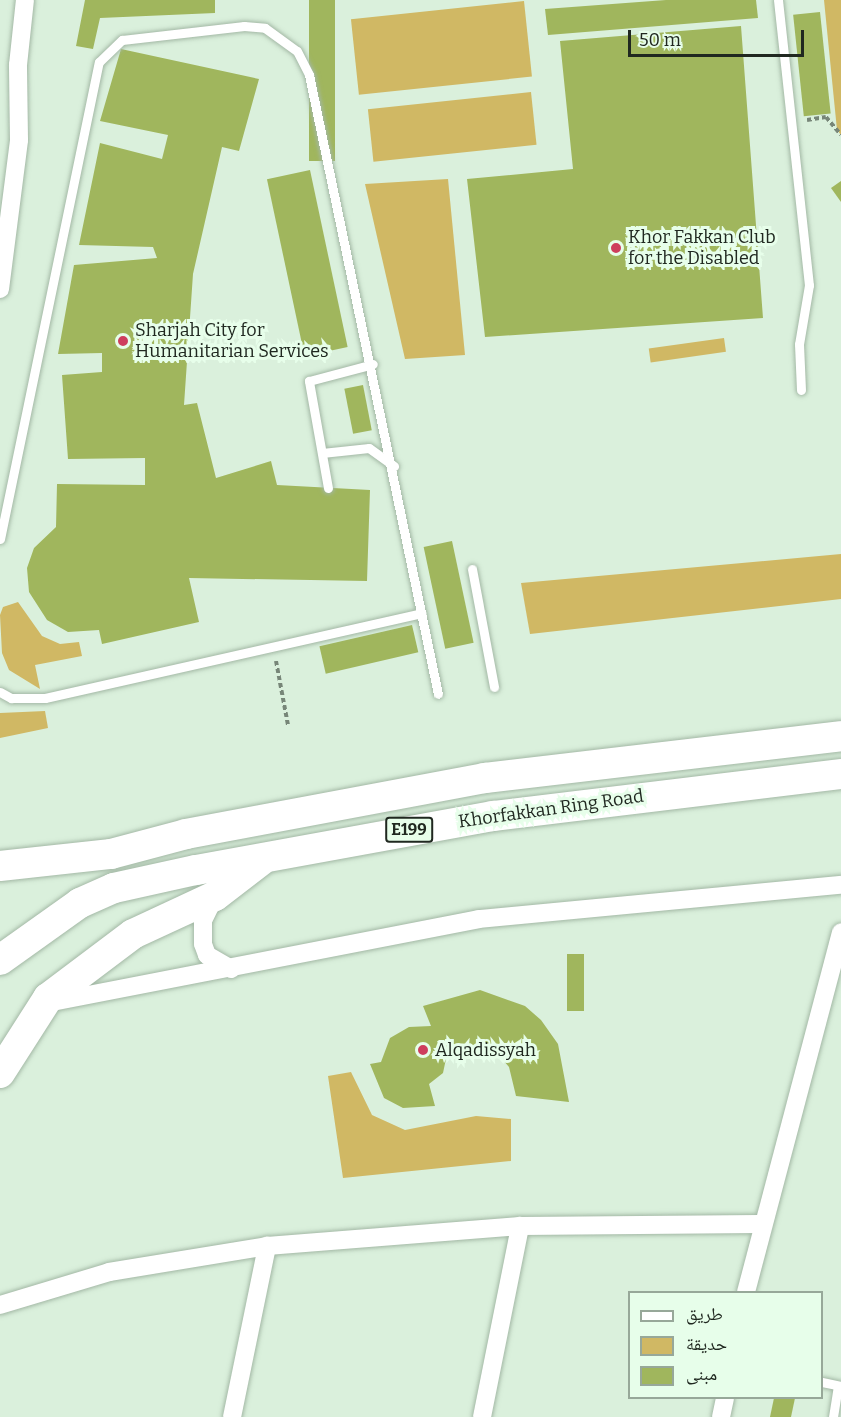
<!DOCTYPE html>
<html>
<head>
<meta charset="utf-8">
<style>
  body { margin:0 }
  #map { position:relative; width:841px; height:1417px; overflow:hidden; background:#daf0dc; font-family:Bitter,"Noto Naskh Arabic",serif }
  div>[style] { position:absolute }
  .green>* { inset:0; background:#d0b864; transform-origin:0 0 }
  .building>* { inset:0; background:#a0b65d; transform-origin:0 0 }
  .path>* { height:4px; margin-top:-2px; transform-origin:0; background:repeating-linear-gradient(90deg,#778678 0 4.5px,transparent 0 7.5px) }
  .roads { filter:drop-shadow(0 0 2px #a3b8a5) drop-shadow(0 0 2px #a3b8a5) }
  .service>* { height:9px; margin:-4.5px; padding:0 4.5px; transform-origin:4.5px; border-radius:4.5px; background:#fff }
  .minor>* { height:18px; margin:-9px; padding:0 9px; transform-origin:9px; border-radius:9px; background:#fff }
  .trunk>* { height:30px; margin:-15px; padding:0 15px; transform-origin:15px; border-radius:15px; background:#fff }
  .dots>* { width:16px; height:16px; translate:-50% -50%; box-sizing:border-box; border:3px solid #e7feea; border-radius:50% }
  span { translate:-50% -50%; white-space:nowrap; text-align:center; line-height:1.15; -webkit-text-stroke:6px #e7feea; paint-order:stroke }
  .shield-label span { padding:2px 4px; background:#e7feea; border:2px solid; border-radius:4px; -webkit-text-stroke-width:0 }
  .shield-label { font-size:16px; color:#202820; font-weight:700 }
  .poi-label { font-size:18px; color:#202820 }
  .left { translate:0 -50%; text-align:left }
  .street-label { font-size:18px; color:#202820 }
  .legend { position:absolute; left:628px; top:1291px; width:195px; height:108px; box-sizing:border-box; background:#e7feea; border:2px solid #97a899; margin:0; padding:8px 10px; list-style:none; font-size:18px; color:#202820 }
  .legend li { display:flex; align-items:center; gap:12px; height:30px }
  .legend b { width:30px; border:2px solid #97a899 }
  .scale { position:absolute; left:628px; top:30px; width:176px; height:27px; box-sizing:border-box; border:3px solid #202820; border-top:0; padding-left:8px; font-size:18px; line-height:21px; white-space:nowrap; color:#202820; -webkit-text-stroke:4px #e7feea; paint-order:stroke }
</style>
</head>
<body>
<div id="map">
  <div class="green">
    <i style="clip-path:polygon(824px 0,841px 0,841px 135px,837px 130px)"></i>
    <i style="left:524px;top:1px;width:76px;height:174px;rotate:84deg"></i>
    <i style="left:531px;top:92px;width:53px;height:164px;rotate:84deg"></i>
    <i style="clip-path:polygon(448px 179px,465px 355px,405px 359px,365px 184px)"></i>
    <i style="left:724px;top:338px;width:14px;height:76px;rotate:82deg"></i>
    <i style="clip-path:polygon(841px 554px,841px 599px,530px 634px,521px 583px)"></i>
    <i style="clip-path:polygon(18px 602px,42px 636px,60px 644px,79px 642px,82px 656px,35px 665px,40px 689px,9px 670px,2px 653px,0 615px,3px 607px)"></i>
    <i style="clip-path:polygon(45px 711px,48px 728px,0 738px,0 713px)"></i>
    <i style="clip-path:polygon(351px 1072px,372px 1115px,405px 1130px,476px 1116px,511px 1119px,511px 1161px,343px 1178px,328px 1076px)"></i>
  </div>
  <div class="building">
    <i style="clip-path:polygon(85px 0,215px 0,215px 13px,100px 18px,93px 49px,76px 46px)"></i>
    <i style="left:309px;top:0;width:26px;height:161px"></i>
    <i style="clip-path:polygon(666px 0,756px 0,758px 18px,548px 35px,545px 9px)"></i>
    <i style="left:820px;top:12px;width:102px;height:27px;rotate:84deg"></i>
    <i style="clip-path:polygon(741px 26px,763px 318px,485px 337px,467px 179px,573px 169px,560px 41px)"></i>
    <i style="clip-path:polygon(121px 49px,259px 79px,239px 151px,222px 147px,193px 274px,184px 405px,197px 403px,216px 478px,271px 461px,277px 485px,370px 490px,367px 581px,189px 578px,199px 622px,102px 644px,99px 630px,68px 632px,47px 620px,29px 592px,27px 568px,34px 548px,56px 527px,57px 484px,145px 485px,145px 458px,68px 459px,62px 375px,102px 372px,102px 353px,58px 354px,74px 265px,157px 258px,153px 247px,79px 245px,100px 143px,162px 159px,168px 135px,100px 121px)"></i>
    <i style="left:310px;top:170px;width:181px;height:44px;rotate:78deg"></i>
    <i style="clip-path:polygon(841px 181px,841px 202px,831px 188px)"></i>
    <i style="left:363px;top:385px;width:46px;height:19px;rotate:79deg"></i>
    <i style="left:452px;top:541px;width:104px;height:29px;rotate:78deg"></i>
    <i style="left:412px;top:625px;width:28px;height:95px;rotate:77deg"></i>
    <i style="left:584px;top:954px;width:57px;height:17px;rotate:90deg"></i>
    <i style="clip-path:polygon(480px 990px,525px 1006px,541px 1020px,558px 1044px,569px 1102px,516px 1096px,509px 1067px,497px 1053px,479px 1046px,447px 1054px,443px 1073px,429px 1084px,435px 1106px,403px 1108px,384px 1098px,370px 1064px,381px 1062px,390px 1038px,409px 1027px,431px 1026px,423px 1006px)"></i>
    <i style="clip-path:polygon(774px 1398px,795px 1398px,791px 1417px,770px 1417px)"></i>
  </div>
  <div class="path">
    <i style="left:807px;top:120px;width:19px;rotate:-9deg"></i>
    <i style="left:826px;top:117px;width:23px;rotate:50deg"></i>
    <i style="left:276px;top:661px;width:65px;rotate:79.4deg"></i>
  </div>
  <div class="roads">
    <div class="service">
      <i style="left:778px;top:0;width:287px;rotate:83.8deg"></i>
      <i style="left:809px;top:285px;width:60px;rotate:99.6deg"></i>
      <i style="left:799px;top:344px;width:46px;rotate:87.5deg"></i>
      <i style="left:322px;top:453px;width:47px;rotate:-6.1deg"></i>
      <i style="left:369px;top:448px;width:31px;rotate:36deg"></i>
      <i style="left:328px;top:488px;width:109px;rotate:-100.1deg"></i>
      <i style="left:309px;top:381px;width:66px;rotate:-14.9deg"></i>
      <i style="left:0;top:539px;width:487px;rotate:-78.3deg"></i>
      <i style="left:99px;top:62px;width:32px;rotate:-44deg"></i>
      <i style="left:122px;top:40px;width:123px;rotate:-6.5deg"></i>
      <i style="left:244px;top:26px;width:21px;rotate:5deg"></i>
      <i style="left:265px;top:28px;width:39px;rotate:36deg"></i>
      <i style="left:297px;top:51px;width:27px;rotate:63deg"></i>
      <i style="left:309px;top:75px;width:632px;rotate:78.23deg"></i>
      <i style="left:472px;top:569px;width:120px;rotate:79.4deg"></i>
      <i style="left:0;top:692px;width:13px;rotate:29deg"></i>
      <i style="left:11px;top:698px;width:34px"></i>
      <i style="left:45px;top:698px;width:386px;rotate:-12.7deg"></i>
      <i style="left:822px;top:1382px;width:19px;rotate:12deg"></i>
      <i style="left:833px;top:1417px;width:31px;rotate:-81deg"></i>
    </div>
    <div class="minor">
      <i style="left:0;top:289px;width:150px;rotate:-82.7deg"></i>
      <i style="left:19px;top:140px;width:75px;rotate:-90.8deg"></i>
      <i style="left:18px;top:65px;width:65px;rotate:-83.9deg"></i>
      <i style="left:215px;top:896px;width:28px;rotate:116deg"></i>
      <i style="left:203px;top:921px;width:23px;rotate:90deg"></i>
      <i style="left:203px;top:944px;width:12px;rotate:70deg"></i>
      <i style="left:207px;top:955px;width:28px;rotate:30deg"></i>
      <i style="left:47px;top:1003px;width:440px;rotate:-11deg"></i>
      <i style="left:479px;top:919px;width:364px;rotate:-5.4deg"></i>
      <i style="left:746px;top:1292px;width:372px;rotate:-75.2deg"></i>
      <i style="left:0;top:1305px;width:114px;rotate:-16.8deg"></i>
      <i style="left:109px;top:1272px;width:160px;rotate:-9.3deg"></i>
      <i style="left:267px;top:1246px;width:254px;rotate:-4.5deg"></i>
      <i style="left:520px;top:1226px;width:240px;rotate:-0.5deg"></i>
      <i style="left:232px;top:1417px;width:175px;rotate:-78.4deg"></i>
      <i style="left:482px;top:1417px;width:195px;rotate:-78.7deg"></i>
      <i style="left:721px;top:1417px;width:19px;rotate:-78deg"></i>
    </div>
    <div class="trunk">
      <i style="left:0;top:866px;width:112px;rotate:-6.2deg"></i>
      <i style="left:111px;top:854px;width:78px;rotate:-14.9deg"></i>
      <i style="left:186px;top:834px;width:304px;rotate:-10.6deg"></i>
      <i style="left:485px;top:778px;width:358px;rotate:-6.7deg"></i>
      <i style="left:0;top:960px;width:98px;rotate:-35.5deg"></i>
      <i style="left:80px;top:903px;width:37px;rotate:-24deg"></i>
      <i style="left:114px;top:888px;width:84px;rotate:-12.4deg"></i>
      <i style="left:196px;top:870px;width:302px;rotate:-10.3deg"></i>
      <i style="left:493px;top:816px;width:351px;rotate:-6.9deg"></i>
      <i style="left:0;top:1073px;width:89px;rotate:-57.4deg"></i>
      <i style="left:48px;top:998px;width:106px;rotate:-37deg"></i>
      <i style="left:133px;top:934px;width:90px;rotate:-24.9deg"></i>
      <i style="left:215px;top:896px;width:59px;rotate:-37.5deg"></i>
    </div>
  </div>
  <div class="dots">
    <i style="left:616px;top:248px;background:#ce3e5d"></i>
    <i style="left:123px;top:341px;background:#ce3e5d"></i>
    <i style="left:423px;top:1050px;background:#ce3e5d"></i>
  </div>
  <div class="shield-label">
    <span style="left:409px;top:830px">E199</span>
  </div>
  <div class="poi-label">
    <span class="left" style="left:628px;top:248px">Khor Fakkan Club<br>for the Disabled</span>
    <span class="left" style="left:135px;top:341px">Sharjah City for<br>Humanitarian Services</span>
    <span class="left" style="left:435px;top:1050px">Alqadissyah</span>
  </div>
  <div class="street-label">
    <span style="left:551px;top:809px;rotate:-8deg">Khorfakkan Ring Road</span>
  </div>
  <ul class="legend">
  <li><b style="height:8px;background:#fff"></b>طريق</li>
  <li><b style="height:16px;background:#d0b864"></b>حديقة</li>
  <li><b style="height:16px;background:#a0b65d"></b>مبنى</li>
  </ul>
  <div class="scale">50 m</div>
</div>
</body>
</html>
